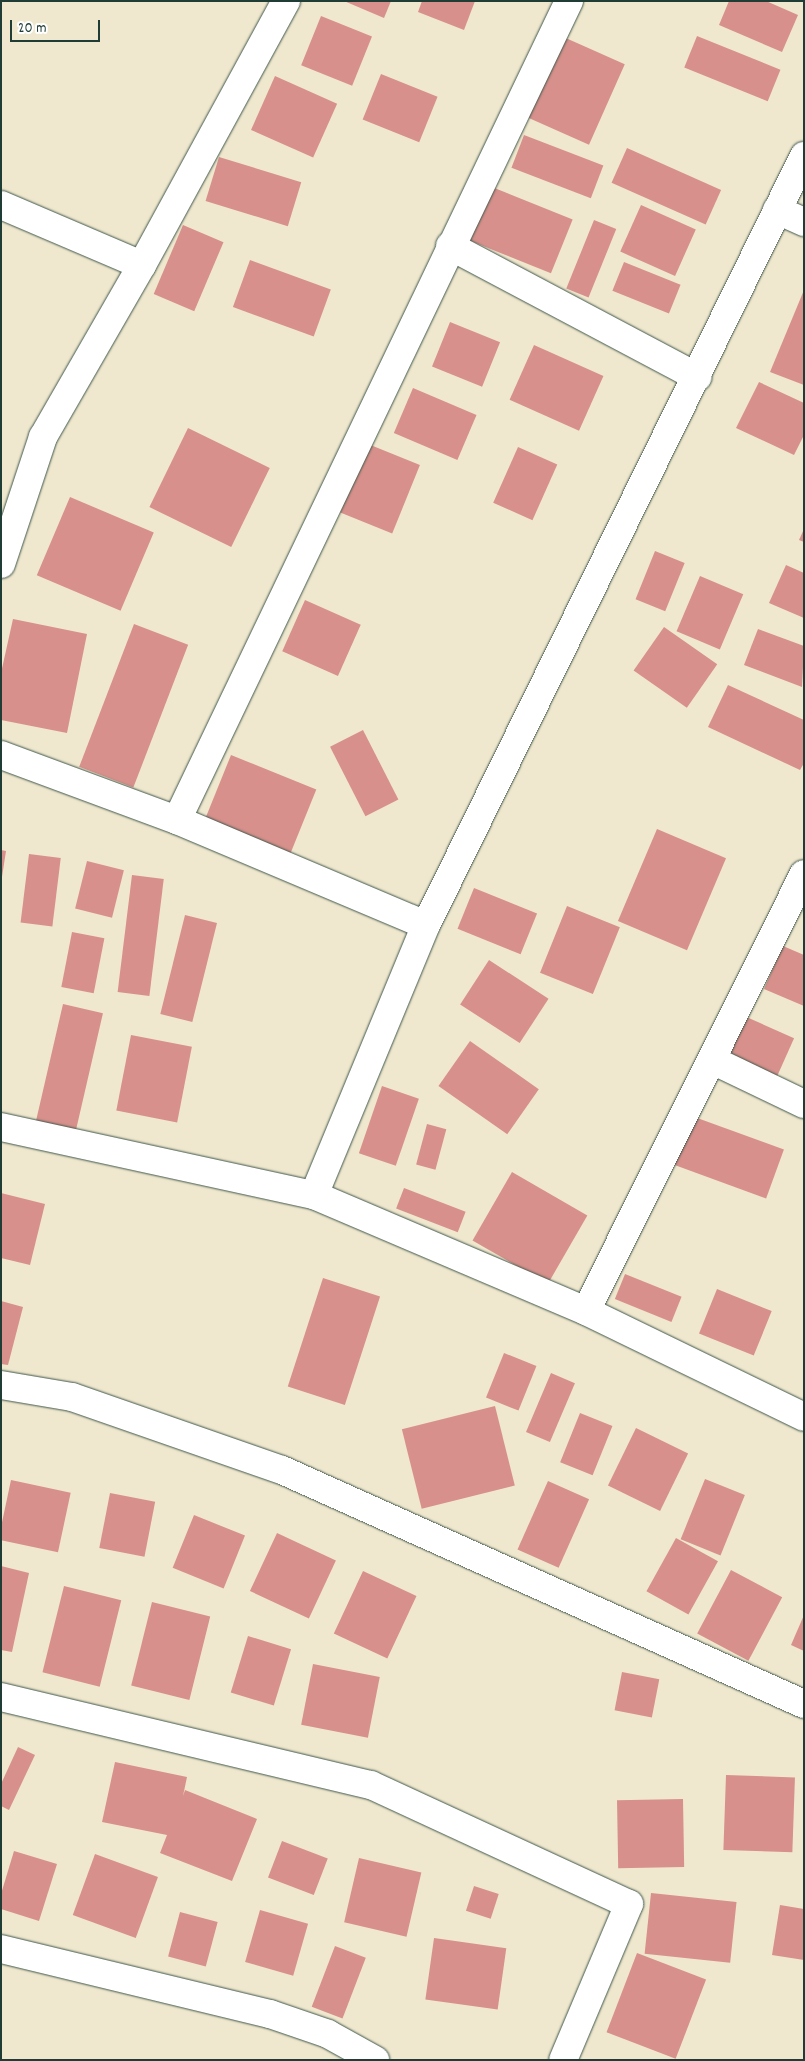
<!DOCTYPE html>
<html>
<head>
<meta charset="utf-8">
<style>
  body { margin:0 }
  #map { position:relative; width:805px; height:2061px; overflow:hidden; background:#f0e8ce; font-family:Dekko,sans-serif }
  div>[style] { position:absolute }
  .building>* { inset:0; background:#d7908b; transform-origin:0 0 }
  .roads { filter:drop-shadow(0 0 1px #3e574b) drop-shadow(0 0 1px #3e574b) }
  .minor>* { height:28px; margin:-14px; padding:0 14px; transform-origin:14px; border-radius:14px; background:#fff }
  span { translate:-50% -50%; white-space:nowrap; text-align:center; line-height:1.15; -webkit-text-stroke:4px #fff; paint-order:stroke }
  .frame { position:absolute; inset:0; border:2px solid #1f3d34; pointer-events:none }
  .scale { position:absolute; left:10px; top:20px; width:90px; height:22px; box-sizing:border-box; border:2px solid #1f3d34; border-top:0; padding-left:6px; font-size:15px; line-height:18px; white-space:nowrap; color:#1f3d34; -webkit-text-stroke:4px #fff; paint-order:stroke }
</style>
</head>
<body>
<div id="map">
  <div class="building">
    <i style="clip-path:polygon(344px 1px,391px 1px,384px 18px)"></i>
    <i style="clip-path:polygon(422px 1px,475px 1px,464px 30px,418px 12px)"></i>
    <i style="clip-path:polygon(729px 1px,766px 1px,798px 15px,782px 52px,719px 25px)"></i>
    <i style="left:321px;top:16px;width:55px;height:53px;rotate:22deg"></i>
    <i style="left:559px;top:35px;width:72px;height:88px;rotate:24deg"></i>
    <i style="left:697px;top:36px;width:90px;height:34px;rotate:22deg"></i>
    <i style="left:381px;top:74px;width:61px;height:49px;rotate:22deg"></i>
    <i style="left:275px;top:76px;width:68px;height:59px;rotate:24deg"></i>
    <i style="left:524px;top:135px;width:85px;height:35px;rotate:21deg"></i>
    <i style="left:627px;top:148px;width:103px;height:38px;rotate:24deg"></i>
    <i style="left:219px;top:157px;width:86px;height:46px;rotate:17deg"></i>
    <i style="left:492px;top:187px;width:87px;height:58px;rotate:22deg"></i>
    <i style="left:641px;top:205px;width:60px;height:51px;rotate:24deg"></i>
    <i style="left:594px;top:220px;width:24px;height:74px;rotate:22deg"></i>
    <i style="left:183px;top:225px;width:44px;height:75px;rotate:23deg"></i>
    <i style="left:250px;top:260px;width:86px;height:50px;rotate:20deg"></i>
    <i style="left:624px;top:262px;width:61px;height:31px;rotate:22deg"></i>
    <i style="clip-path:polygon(804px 290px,804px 385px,770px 372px)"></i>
    <i style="left:450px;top:322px;width:54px;height:48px;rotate:22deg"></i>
    <i style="left:534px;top:345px;width:76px;height:60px;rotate:24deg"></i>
    <i style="clip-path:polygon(759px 382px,804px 403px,804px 435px,794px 455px,736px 428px)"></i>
    <i style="left:413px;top:388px;width:69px;height:49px;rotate:23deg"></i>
    <i style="left:188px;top:428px;width:91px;height:88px;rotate:26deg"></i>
    <i style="left:368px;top:444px;width:56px;height:74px;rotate:22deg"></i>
    <i style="left:518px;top:447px;width:43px;height:61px;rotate:24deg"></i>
    <i style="left:70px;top:497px;width:91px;height:85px;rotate:23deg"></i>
    <i style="clip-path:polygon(804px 529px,804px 542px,799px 540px)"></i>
    <i style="left:655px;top:551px;width:32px;height:52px;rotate:22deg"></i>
    <i style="clip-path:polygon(786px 565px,804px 573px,804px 618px,769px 603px)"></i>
    <i style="left:700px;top:576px;width:47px;height:60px;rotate:23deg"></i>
    <i style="left:305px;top:600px;width:61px;height:56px;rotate:24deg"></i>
    <i style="clip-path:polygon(13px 619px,87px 634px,67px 733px,1px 720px,1px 673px)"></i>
    <i style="left:134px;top:624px;width:58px;height:153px;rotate:21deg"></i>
    <i style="left:664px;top:627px;width:65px;height:53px;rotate:35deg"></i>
    <i style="clip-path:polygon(758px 629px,804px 646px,802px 687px,744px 665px)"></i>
    <i style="clip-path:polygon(728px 685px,804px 720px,804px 763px,800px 770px,708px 727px)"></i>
    <i style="left:363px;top:730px;width:78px;height:37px;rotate:63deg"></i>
    <i style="left:231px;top:755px;width:92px;height:78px;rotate:22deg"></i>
    <i style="left:657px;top:829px;width:75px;height:100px;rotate:23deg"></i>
    <i style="clip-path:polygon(1px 850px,6px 851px,2px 877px,1px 877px)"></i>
    <i style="left:29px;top:854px;width:32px;height:69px;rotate:7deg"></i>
    <i style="left:87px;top:861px;width:38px;height:49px;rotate:14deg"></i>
    <i style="left:132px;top:875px;width:32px;height:118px;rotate:7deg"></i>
    <i style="left:474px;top:888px;width:68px;height:44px;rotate:22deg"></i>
    <i style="left:567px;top:906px;width:57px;height:72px;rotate:22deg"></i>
    <i style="left:185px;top:915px;width:33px;height:102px;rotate:14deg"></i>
    <i style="left:72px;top:932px;width:33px;height:56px;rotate:11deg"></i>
    <i style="clip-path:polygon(783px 946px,804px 955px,804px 1006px,764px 989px)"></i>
    <i style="left:489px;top:960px;width:71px;height:53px;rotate:33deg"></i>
    <i style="left:63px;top:1004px;width:41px;height:124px;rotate:13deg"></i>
    <i style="left:742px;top:1015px;width:57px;height:45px;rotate:24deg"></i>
    <i style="left:131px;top:1035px;width:62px;height:77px;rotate:11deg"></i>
    <i style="left:470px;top:1041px;width:84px;height:55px;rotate:35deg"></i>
    <i style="left:382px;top:1086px;width:39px;height:71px;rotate:19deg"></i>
    <i style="left:689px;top:1115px;width:101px;height:52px;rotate:20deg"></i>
    <i style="left:427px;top:1124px;width:20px;height:42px;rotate:15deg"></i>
    <i style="left:512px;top:1172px;width:87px;height:79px;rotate:30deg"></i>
    <i style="left:404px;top:1188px;width:66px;height:22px;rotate:21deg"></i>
    <i style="clip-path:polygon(1px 1193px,45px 1204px,30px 1265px,1px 1258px)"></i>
    <i style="left:625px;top:1274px;width:61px;height:27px;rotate:22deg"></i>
    <i style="left:323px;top:1278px;width:60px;height:114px;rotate:18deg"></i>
    <i style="left:717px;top:1289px;width:59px;height:48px;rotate:22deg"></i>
    <i style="clip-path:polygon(1px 1301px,23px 1307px,8px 1365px,1px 1364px)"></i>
    <i style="left:504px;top:1353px;width:35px;height:48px;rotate:22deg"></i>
    <i style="left:551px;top:1373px;width:26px;height:64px;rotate:23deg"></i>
    <i style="left:495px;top:1406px;width:82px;height:96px;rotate:76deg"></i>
    <i style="left:580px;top:1413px;width:35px;height:53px;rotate:22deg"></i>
    <i style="left:636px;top:1428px;width:58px;height:64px;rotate:26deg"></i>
    <i style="left:705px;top:1479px;width:43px;height:65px;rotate:22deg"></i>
    <i style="left:11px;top:1480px;width:61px;height:61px;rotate:12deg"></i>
    <i style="left:548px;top:1481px;width:45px;height:75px;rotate:24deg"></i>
    <i style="left:110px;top:1493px;width:46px;height:56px;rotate:11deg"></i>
    <i style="left:194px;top:1515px;width:55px;height:57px;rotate:22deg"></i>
    <i style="left:277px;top:1533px;width:65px;height:64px;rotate:25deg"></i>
    <i style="left:676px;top:1538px;width:48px;height:61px;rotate:29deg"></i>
    <i style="clip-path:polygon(1px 1566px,29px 1573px,12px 1652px,1px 1650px)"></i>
    <i style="left:731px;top:1570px;width:58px;height:72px;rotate:28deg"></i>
    <i style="left:363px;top:1571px;width:59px;height:69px;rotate:25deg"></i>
    <i style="left:64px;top:1586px;width:59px;height:89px;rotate:14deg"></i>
    <i style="left:152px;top:1602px;width:60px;height:86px;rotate:14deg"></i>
    <i style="clip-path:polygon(804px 1615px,804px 1651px,791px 1645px)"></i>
    <i style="left:248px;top:1636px;width:45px;height:59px;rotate:17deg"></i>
    <i style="left:313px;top:1664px;width:68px;height:62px;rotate:11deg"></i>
    <i style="left:622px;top:1672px;width:38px;height:39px;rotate:11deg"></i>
    <i style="clip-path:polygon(18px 1747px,35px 1755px,9px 1810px,1px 1806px,1px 1784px)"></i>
    <i style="clip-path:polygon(115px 1762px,187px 1777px,183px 1796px,185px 1790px,257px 1819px,232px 1881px,160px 1853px,167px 1835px,102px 1822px)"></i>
    <i style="left:726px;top:1775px;width:69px;height:75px;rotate:2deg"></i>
    <i style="left:683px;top:1799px;width:68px;height:66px;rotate:89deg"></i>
    <i style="left:282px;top:1841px;width:49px;height:39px;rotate:21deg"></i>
    <i style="clip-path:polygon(14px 1851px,57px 1864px,39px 1921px,1px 1909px,1px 1894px)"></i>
    <i style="left:95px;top:1854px;width:67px;height:65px;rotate:20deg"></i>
    <i style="left:359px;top:1858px;width:64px;height:66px;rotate:13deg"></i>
    <i style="left:474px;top:1886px;width:26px;height:26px;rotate:18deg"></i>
    <i style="left:651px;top:1893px;width:86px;height:61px;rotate:6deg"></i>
    <i style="clip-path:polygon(780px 1905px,804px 1909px,804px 1960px,772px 1955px)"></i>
    <i style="left:260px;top:1910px;width:50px;height:54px;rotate:16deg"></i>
    <i style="left:180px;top:1912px;width:39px;height:46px;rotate:15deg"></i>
    <i style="left:434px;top:1938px;width:73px;height:62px;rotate:8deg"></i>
    <i style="left:335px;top:1946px;width:33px;height:65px;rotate:21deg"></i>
    <i style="left:637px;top:1953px;width:74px;height:85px;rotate:21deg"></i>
  </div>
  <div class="roads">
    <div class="minor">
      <i style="left:1px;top:205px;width:153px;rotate:23.1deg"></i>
      <i style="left:777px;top:210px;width:30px;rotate:24deg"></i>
      <i style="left:450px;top:246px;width:280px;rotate:27.9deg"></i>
      <i style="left:1px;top:564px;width:134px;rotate:-71.7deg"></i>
      <i style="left:43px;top:437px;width:198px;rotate:-60.1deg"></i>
      <i style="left:142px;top:265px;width:301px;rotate:-61.4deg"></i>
      <i style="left:1px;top:755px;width:188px;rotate:20.3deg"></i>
      <i style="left:177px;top:820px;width:270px;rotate:22.9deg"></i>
      <i style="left:177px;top:820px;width:908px;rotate:-64.42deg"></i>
      <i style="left:712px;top:1060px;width:102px;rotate:25.6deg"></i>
      <i style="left:1px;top:1127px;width:320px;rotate:12.3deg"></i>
      <i style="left:314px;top:1195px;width:296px;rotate:23.1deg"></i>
      <i style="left:586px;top:1311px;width:242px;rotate:25.9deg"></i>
      <i style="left:314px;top:1195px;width:292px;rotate:-67.5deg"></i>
      <i style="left:426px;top:925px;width:857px;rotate:-63.82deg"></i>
      <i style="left:586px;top:1311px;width:488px;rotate:-63.5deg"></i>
      <i style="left:1px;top:1385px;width:72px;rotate:9.6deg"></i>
      <i style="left:72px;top:1397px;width:222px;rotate:19.2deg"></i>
      <i style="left:282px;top:1470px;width:572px;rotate:24.15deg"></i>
      <i style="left:1px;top:1697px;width:380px;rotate:13.4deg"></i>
      <i style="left:371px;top:1785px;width:284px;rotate:24.8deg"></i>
      <i style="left:629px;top:1904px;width:169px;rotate:112.9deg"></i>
      <i style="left:1px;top:1949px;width:277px;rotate:13.6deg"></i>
      <i style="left:270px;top:2014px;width:61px;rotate:19deg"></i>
      <i style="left:328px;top:2034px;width:54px;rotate:29deg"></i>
    </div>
  </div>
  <div class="frame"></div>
  <div class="scale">20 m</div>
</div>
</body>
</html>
